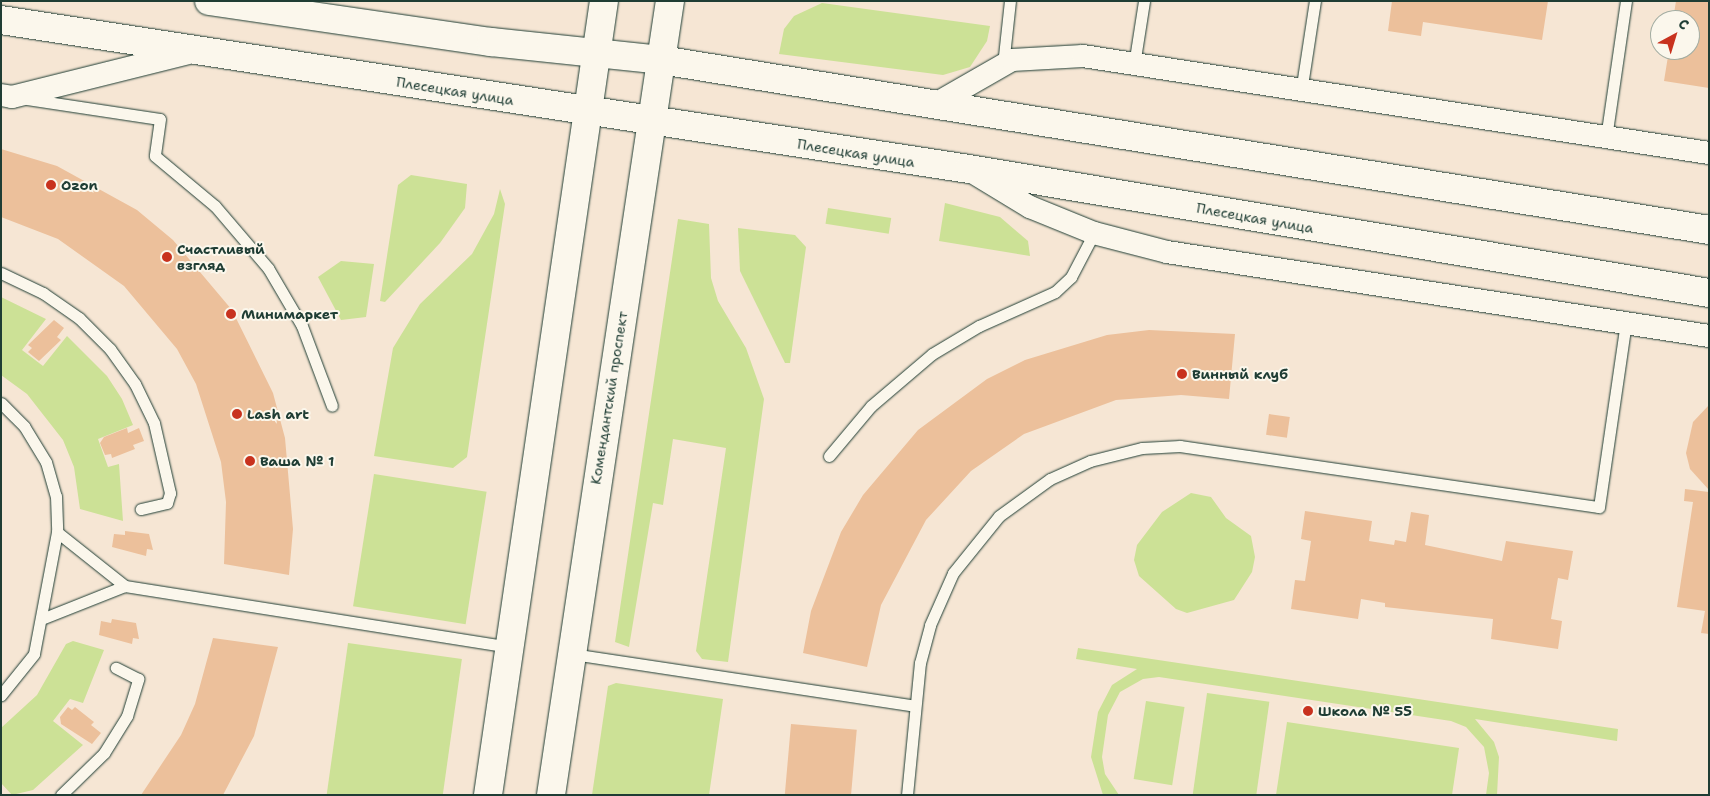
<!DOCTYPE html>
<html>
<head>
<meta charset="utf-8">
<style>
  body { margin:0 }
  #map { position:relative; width:1710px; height:796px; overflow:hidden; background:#f6e6d4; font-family:"Shantell Sans",sans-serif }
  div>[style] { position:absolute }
  .green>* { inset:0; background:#cce196; transform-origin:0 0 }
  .building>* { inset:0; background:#ecc09b; transform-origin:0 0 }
  .roads { filter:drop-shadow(0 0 1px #1f3d34) drop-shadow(0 0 1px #1f3d34) }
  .lane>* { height:11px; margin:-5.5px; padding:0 5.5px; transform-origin:5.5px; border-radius:5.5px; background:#fbf7ec }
  .street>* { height:22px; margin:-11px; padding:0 11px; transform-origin:11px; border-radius:11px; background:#fbf7ec }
  .secondary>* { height:28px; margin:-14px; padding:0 14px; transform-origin:14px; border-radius:14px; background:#fbf7ec }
  .dots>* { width:14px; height:14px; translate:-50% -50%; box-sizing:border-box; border:2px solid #fbf7ec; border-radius:50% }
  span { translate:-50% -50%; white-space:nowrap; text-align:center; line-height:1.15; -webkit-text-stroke:4px #fbf7ec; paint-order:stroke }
  .street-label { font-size:14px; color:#1f3d34 }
  .poi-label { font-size:14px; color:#1f3d34; font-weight:700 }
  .left { translate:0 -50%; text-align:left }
  .frame { position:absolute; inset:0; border:2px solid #1f3d34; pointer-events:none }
  .north { position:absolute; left:1650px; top:10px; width:50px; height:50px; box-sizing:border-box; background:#fbf7ec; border:1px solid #a3ada2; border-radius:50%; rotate:39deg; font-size:14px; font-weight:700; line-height:20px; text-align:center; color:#1f3d34 }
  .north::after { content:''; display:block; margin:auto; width:18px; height:22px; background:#c8321e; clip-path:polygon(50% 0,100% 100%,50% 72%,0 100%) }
</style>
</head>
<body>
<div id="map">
  <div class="green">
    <i style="clip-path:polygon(822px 3px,990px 26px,987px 41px,970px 67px,943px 75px,779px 54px,784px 29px,794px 16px)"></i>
    <i style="clip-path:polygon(411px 175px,467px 184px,465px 208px,440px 243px,385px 302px,380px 301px,398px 185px)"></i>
    <i style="clip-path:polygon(500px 189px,505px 204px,467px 457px,453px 468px,374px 456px,393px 348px,420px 304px,472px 254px,494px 214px)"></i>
    <i style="clip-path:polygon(945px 203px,1000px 217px,1028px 241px,1030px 256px,939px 241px)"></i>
    <i style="left:828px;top:208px;width:64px;height:16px;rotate:9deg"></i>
    <i style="clip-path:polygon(678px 219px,709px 224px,711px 278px,718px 301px,746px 348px,764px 399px,728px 662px,702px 659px,696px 651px,726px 448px,673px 439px,663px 505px,653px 503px,629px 647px,615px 642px)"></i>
    <i style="clip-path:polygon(738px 228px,795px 235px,806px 247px,790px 363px,785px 363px,740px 271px)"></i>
    <i style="clip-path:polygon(341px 261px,374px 264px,366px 317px,341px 320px,318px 277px)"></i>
    <i style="clip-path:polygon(1px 297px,46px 319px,22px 350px,43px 366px,67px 336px,107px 376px,122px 399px,133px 425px,98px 439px,108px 467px,119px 464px,123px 521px,80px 509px,74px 467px,63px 440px,27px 394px,1px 375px)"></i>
    <i style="left:374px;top:474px;width:114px;height:134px;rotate:9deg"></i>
    <i style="clip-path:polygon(1191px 493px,1211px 497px,1226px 518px,1251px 536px,1255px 557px,1252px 572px,1234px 600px,1187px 613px,1176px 609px,1139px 576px,1134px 560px,1137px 545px,1162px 512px)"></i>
    <i style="clip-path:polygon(73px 641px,104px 650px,83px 703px,70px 699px,53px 721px,83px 745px,33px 790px,12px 795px,1px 783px,1px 728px,37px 695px,66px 644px)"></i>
    <i style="left:348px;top:643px;width:115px;height:154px;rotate:8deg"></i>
    <i style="clip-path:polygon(1078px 648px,1618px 729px,1617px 741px,1475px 719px,1494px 742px,1499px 757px,1497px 795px,1486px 795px,1489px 773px,1484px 747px,1466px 727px,1451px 721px,1159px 677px,1143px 679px,1120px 692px,1108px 715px,1102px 757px,1105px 774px,1119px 795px,1103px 795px,1091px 757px,1098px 712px,1112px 685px,1137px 669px,1076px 659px)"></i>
    <i style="clip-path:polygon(616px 683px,723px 699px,709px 795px,592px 795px,608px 686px)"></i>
    <i style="left:1207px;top:693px;width:63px;height:103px;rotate:8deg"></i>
    <i style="left:1146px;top:701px;width:39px;height:79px;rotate:9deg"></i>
    <i style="clip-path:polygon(1287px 722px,1459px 748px,1452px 795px,1276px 795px)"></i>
  </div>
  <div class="building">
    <i style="clip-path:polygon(1392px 1px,1548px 1px,1542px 40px,1423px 22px,1421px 36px,1388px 31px)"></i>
    <i style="clip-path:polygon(1676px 1px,1709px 1px,1709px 88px,1664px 81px,1669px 50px,1690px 50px,1690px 20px,1673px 20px)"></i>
    <i style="clip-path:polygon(1px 149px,57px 166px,137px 210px,173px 240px,232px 310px,273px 393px,285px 438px,293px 529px,289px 575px,224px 564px,226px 502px,221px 462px,196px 384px,177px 349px,124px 286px,58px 239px,1px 217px)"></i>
    <i style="clip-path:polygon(54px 320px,64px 328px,57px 337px,61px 340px,39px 361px,28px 352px,32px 348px,28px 345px)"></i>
    <i style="clip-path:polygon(1149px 330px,1235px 334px,1229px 399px,1181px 395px,1116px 400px,1024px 434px,971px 471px,926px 520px,881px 605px,867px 667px,803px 653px,811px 611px,841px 532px,863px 495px,918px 430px,987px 379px,1025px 360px,1107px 335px)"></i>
    <i style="clip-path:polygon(1709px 405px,1709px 490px,1690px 469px,1686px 453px,1693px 422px)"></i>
    <i style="left:1269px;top:414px;width:21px;height:21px;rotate:8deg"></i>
    <i style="clip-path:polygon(127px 428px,128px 433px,139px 428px,144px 441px,133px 445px,135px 449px,112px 458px,111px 454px,105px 455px,100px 443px,104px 437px)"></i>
    <i style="clip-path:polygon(1685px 489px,1709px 492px,1709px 634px,1701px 633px,1705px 611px,1677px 607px,1693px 502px,1684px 501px)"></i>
    <i style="clip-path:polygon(1305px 511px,1372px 521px,1369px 541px,1394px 545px,1395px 540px,1406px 542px,1411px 512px,1429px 515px,1425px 545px,1502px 561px,1506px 541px,1573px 551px,1568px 580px,1558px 578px,1551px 619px,1562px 621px,1558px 649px,1491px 639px,1493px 619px,1385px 607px,1385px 603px,1361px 599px,1358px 619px,1291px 609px,1295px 580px,1305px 581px,1311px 541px,1301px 539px)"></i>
    <i style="clip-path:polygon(125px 531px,149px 534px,153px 550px,147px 549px,146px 556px,112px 547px,114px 534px,125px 535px)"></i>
    <i style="clip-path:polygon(112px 619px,136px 623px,139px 639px,133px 638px,132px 644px,99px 635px,101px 621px,111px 623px)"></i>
    <i style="clip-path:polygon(213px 638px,278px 647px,254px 736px,223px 795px,141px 795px,181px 735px,195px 704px)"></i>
    <i style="clip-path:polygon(68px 707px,72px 710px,75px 707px,94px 722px,91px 725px,101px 733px,92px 744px,61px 724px,60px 717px)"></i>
    <i style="left:791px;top:724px;width:66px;height:71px;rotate:5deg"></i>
  </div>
  <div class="roads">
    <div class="lane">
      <i style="left:1003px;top:65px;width:64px;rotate:-83.8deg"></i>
      <i style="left:1134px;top:65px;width:65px;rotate:-81.1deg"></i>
      <i style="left:1301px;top:92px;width:92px;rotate:-81.3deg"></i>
      <i style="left:27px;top:99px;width:134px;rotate:8.6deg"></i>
      <i style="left:160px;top:119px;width:37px;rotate:98deg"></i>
      <i style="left:155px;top:156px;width:78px;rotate:39.8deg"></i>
      <i style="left:215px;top:206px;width:82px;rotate:49.5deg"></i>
      <i style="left:268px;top:268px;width:67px;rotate:59.6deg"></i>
      <i style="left:302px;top:326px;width:85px;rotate:69.4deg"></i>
      <i style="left:1606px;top:138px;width:138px;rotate:-81.7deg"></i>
      <i style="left:1px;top:273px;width:47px;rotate:25.5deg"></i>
      <i style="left:43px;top:293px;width:44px;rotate:34.8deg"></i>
      <i style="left:79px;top:318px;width:44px;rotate:45deg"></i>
      <i style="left:110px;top:349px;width:43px;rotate:54.5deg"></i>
      <i style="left:135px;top:384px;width:43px;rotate:64deg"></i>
      <i style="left:154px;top:423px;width:72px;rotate:77.1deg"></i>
      <i style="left:170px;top:493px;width:10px;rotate:107deg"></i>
      <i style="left:167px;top:503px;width:27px;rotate:167deg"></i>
      <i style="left:1px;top:403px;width:33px;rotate:45deg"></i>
      <i style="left:24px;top:426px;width:42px;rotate:58.6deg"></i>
      <i style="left:46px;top:462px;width:35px;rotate:74deg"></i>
      <i style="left:56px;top:496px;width:36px;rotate:88deg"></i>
      <i style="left:57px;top:532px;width:124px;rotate:100.7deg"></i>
      <i style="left:34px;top:654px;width:53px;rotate:128.8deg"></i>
      <i style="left:829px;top:456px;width:65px;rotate:-50deg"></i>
      <i style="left:871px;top:406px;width:80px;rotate:-40.4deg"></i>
      <i style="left:932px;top:354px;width:55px;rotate:-30.8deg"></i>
      <i style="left:979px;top:326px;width:83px;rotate:-24.1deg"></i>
      <i style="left:1055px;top:292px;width:22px;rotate:-43deg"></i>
      <i style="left:1071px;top:277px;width:50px;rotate:-62.4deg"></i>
      <i style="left:57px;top:532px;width:87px;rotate:38.5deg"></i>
      <i style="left:125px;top:586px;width:390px;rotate:9deg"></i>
      <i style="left:44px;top:618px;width:87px;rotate:-21.6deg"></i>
      <i style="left:572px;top:654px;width:346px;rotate:8.6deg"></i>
      <i style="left:61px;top:795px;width:60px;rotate:-44.3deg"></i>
      <i style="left:104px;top:753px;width:44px;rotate:-58.1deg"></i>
      <i style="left:127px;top:716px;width:39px;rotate:-73deg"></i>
      <i style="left:138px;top:679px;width:25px;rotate:-153deg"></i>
      <i style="left:907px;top:795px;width:133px;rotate:-84.4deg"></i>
      <i style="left:920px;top:663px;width:39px;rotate:-75deg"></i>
      <i style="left:930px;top:625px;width:57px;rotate:-66.1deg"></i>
      <i style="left:953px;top:573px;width:73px;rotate:-51.1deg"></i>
      <i style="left:999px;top:516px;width:63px;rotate:-36deg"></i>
      <i style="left:1050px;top:479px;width:44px;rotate:-24.2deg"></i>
      <i style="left:1090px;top:461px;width:54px;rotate:-14deg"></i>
      <i style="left:1142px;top:448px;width:38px;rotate:-3deg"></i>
      <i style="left:1180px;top:446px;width:423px;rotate:8.3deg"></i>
      <i style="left:1599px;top:507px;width:186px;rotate:-81.7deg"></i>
    </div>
    <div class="street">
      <i style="left:1px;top:95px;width:11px;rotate:10deg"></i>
      <i style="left:12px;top:97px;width:186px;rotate:-14deg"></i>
      <i style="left:937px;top:103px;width:86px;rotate:-29.8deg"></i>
      <i style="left:1012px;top:60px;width:71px;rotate:-3.2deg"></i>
      <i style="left:1083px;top:56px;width:633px;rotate:8.81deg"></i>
      <i style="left:974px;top:173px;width:66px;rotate:31.3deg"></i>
      <i style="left:1030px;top:207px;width:69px;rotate:22.1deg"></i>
      <i style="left:1094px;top:233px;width:75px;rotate:14.6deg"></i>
      <i style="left:1167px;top:252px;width:548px;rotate:8.81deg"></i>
    </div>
    <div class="secondary">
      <i style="left:209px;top:1px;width:285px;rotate:8.3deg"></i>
      <i style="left:491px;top:42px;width:171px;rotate:6deg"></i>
      <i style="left:661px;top:60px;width:1062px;rotate:9.21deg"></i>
      <i style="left:1px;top:20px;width:979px;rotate:8.75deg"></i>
      <i style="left:969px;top:169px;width:750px;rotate:9.51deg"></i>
      <i style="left:488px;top:795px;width:802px;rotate:-81.69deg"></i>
      <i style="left:551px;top:795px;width:803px;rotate:-81.48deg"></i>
    </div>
  </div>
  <div class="dots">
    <i style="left:51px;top:185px;background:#c8321e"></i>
    <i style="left:167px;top:257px;background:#c8321e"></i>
    <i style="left:231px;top:314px;background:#c8321e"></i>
    <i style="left:1182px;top:374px;background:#c8321e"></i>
    <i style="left:237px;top:414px;background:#c8321e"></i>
    <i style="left:250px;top:461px;background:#c8321e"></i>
    <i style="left:1308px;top:711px;background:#c8321e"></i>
  </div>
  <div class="street-label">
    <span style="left:455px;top:91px;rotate:9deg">Плесецкая улица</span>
    <span style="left:856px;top:153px;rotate:9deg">Плесецкая улица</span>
    <span style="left:1255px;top:218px;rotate:10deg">Плесецкая улица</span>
    <span style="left:609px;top:398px;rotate:-81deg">Комендантский проспект</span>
  </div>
  <div class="poi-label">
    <span class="left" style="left:61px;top:185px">Ozon</span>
    <span class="left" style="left:177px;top:257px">Счастливый<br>взгляд</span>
    <span class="left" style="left:241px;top:314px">Минимаркет</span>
    <span class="left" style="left:1192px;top:374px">Винный клуб</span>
    <span class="left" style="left:247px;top:414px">Lash art</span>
    <span class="left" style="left:260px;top:461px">Ваша № 1</span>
    <span class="left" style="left:1318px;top:711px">Школа № 55</span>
  </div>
  <div class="frame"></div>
  <div class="north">С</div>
</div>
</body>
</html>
